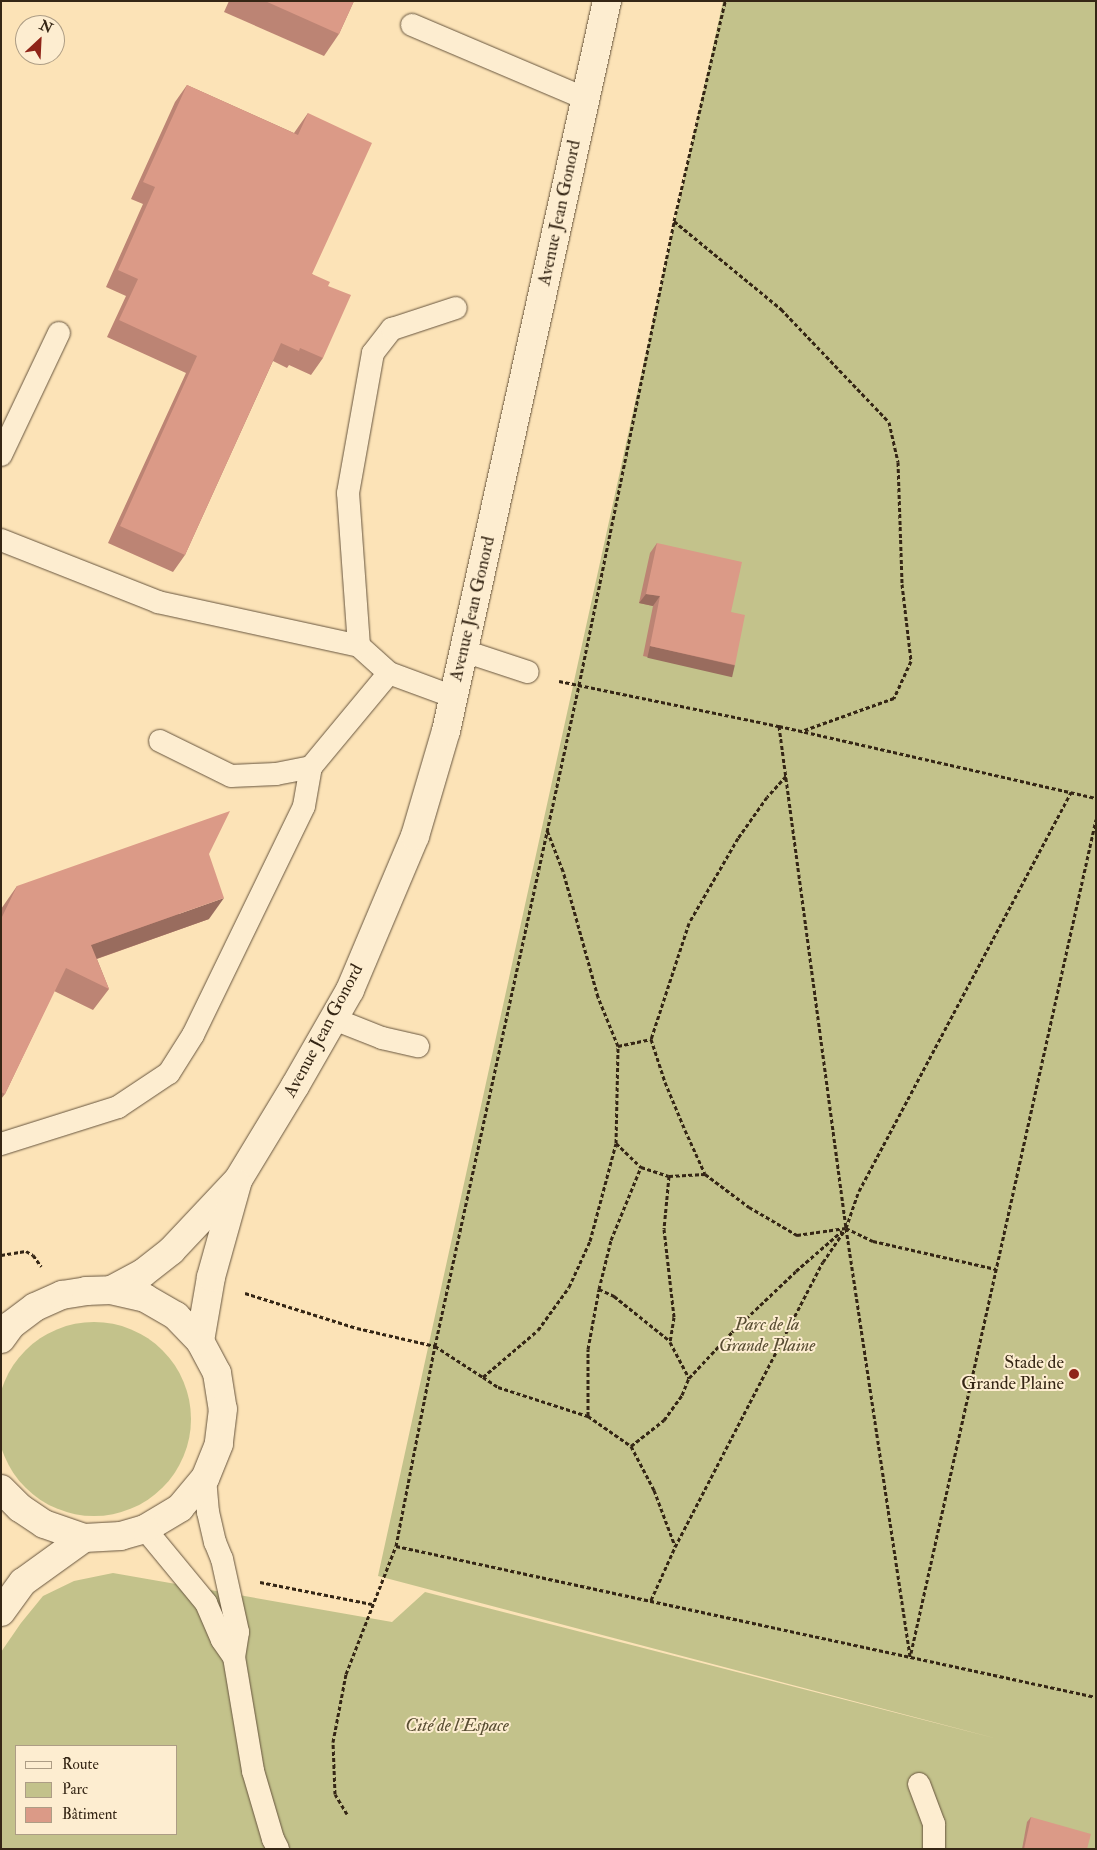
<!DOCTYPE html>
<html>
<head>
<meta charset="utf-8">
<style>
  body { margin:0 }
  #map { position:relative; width:1097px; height:1850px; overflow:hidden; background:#fce3b7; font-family:"IM FELL Double Pica",serif }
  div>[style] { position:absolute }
  .green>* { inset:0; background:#c3c28b }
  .round { border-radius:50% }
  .path>* { height:3px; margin-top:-1.5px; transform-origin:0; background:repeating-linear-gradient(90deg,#352615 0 4px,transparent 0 6.5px) }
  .roads { filter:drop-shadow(0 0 1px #67553e) drop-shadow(0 0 1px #67553e) }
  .lane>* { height:22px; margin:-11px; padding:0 11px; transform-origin:11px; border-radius:11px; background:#fdedd0 }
  .secondary>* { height:28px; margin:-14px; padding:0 14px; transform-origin:14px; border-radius:14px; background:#fdedd0 }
  .wall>* { inset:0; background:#bc8474 }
  .shaded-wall>* { inset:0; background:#996c5e; transform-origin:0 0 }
  .building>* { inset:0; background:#db9a87 }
  .dots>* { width:14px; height:14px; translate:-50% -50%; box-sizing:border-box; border:2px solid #fdedd0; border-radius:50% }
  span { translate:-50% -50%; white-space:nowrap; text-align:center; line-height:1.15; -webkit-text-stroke:4px #fdedd0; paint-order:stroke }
  .street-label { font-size:18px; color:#352615 }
  .park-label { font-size:18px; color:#584d32; font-style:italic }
  .poi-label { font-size:18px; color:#352615 }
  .right { translate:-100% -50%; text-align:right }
  .frame { position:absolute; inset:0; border:2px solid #352615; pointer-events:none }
  .legend { position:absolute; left:15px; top:1745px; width:162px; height:90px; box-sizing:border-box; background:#fdedd0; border:1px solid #ad9d85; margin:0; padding:6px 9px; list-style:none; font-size:15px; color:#352615 }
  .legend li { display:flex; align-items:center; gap:10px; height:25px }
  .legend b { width:25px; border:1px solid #ad9d85 }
  .north { position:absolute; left:15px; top:15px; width:50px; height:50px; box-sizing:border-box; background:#fdedd0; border:1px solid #ad9d85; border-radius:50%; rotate:25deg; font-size:14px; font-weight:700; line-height:20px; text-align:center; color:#352615 }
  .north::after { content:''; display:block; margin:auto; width:18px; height:22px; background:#8f2418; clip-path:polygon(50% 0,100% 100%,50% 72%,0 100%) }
</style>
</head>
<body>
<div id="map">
  <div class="green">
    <i style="clip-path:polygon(evenodd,723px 1px,1096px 1px,1096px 1849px,1px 1849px,1px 1652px,21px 1623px,43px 1596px,74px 1581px,113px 1573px,392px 1622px,425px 1592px,998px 1739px,378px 1576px,723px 1px,16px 1746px,176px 1746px,176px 1834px,16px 1834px,16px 1746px)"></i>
    <i class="round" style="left:-3px;top:1322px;width:194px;height:194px"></i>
  </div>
  <div class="path">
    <i style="left:674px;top:221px;width:139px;rotate:39.4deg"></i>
    <i style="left:781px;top:309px;width:156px;rotate:46.3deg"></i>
    <i style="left:889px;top:422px;width:41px;rotate:77.3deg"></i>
    <i style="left:898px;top:462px;width:122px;rotate:88.1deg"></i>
    <i style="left:902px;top:584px;width:78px;rotate:83.3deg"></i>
    <i style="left:911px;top:661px;width:41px;rotate:114.7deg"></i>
    <i style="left:894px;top:698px;width:98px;rotate:160.3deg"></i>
    <i style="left:559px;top:681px;width:225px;rotate:11.6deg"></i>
    <i style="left:779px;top:726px;width:325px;rotate:12.8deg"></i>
    <i style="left:779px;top:726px;width:506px;rotate:82.4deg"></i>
    <i style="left:846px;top:1228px;width:434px;rotate:81.5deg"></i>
    <i style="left:786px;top:776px;width:28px;rotate:132deg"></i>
    <i style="left:767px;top:797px;width:50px;rotate:125.3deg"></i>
    <i style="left:738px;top:838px;width:98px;rotate:120deg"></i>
    <i style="left:689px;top:923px;width:122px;rotate:108.1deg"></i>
    <i style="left:651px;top:1039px;width:45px;rotate:72deg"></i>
    <i style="left:665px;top:1082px;width:52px;rotate:67.4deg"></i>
    <i style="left:685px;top:1130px;width:48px;rotate:65.6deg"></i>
    <i style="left:705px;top:1174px;width:55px;rotate:36.9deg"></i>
    <i style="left:749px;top:1207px;width:56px;rotate:30.3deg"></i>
    <i style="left:797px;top:1235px;width:49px;rotate:-8.1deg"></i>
    <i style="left:846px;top:1228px;width:30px;rotate:26deg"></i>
    <i style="left:873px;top:1241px;width:126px;rotate:12.8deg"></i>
    <i style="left:618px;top:1046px;width:34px;rotate:-12deg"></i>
    <i style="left:616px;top:1143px;width:35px;rotate:44deg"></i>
    <i style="left:669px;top:1176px;width:53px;rotate:95.4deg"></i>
    <i style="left:664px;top:1229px;width:89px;rotate:83.5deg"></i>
    <i style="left:674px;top:1317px;width:25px;rotate:99deg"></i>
    <i style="left:670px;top:1342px;width:41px;rotate:62.2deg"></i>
    <i style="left:1px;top:1255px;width:25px;rotate:-9deg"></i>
    <i style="left:26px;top:1251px;width:8px;rotate:30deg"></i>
    <i style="left:33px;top:1255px;width:14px;rotate:54deg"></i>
    <i style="left:599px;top:1289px;width:17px;rotate:25deg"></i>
    <i style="left:614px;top:1296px;width:72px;rotate:38.8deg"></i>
    <i style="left:245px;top:1293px;width:117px;rotate:17.4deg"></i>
    <i style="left:357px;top:1328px;width:80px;rotate:13deg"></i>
    <i style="left:435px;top:1346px;width:57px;rotate:32.9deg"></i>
    <i style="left:483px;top:1377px;width:72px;rotate:-40.5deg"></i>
    <i style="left:538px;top:1330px;width:53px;rotate:-54.2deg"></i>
    <i style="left:569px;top:1287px;width:51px;rotate:-65.5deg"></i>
    <i style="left:590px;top:1241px;width:101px;rotate:-75.1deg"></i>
    <i style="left:616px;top:1143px;width:97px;rotate:-88.8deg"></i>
    <i style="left:618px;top:1046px;width:53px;rotate:-112.2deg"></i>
    <i style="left:598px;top:997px;width:131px;rotate:-105.5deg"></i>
    <i style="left:563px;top:871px;width:44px;rotate:-111.3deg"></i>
    <i style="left:483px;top:1377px;width:18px;rotate:34deg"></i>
    <i style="left:498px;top:1387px;width:95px;rotate:17.9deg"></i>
    <i style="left:588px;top:1416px;width:52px;rotate:34.9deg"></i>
    <i style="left:631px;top:1446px;width:50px;rotate:62.4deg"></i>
    <i style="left:654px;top:1490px;width:60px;rotate:69.4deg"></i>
    <i style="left:588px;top:1416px;width:67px;rotate:-90deg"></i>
    <i style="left:588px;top:1349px;width:61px;rotate:-79.6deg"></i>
    <i style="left:599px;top:1289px;width:50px;rotate:-76.2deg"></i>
    <i style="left:611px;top:1240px;width:79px;rotate:-67.7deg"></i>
    <i style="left:641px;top:1167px;width:29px;rotate:18deg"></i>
    <i style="left:669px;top:1176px;width:36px;rotate:-3deg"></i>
    <i style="left:631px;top:1446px;width:42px;rotate:-38.2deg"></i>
    <i style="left:664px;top:1420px;width:31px;rotate:-54deg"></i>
    <i style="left:682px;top:1395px;width:18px;rotate:-68deg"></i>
    <i style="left:689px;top:1378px;width:63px;rotate:-46.9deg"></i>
    <i style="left:732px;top:1332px;width:88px;rotate:-43.6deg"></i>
    <i style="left:796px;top:1271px;width:61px;rotate:-41deg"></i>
    <i style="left:396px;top:1546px;width:716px;rotate:12.17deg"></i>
    <i style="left:260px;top:1582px;width:114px;rotate:11.1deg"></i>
    <i style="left:651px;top:1600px;width:58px;rotate:-65.6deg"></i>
    <i style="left:675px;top:1547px;width:321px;rotate:-62.6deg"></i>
    <i style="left:823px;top:1262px;width:41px;rotate:-55.9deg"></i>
    <i style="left:846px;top:1228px;width:39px;rotate:-71deg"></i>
    <i style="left:859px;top:1191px;width:452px;rotate:-62deg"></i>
    <i style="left:911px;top:1653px;width:854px;rotate:-77.49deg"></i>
    <i style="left:347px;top:1814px;width:23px;rotate:-121deg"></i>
    <i style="left:335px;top:1794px;width:52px;rotate:-92.2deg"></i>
    <i style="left:333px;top:1742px;width:69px;rotate:-79.2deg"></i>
    <i style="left:346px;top:1674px;width:137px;rotate:-68.7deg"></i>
    <i style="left:396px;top:1546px;width:204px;rotate:-79deg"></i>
    <i style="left:435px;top:1346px;width:677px;rotate:-77.71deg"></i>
    <i style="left:579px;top:685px;width:474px;rotate:-78.4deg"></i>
    <i style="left:674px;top:221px;width:226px;rotate:-76.9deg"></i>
  </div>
  <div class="roads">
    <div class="lane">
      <i style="left:412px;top:25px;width:189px;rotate:23deg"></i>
      <i style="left:1px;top:455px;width:135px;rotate:-64.6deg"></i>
      <i style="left:1px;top:540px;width:169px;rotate:21.5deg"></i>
      <i style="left:158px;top:602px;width:206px;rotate:12.3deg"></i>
      <i style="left:464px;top:651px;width:67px;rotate:18.2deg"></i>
      <i style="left:454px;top:697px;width:69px;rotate:-159.7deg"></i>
      <i style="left:389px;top:673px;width:40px;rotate:-138deg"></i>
      <i style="left:359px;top:646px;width:153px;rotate:-94.1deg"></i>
      <i style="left:348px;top:493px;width:142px;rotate:-79.9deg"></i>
      <i style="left:373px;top:353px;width:31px;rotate:-52deg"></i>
      <i style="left:392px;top:329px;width:67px;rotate:-18.2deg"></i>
      <i style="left:160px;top:741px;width:79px;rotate:26.2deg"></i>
      <i style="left:231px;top:776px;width:45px;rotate:-2.5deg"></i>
      <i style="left:276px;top:774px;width:36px;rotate:-11deg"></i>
      <i style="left:311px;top:767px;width:122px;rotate:-50.3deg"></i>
      <i style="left:334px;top:1019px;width:52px;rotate:21.6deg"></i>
      <i style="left:382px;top:1038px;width:37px;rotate:13deg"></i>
      <i style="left:1px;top:1144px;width:123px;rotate:-17.5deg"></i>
      <i style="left:118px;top:1107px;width:61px;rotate:-33.7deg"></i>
      <i style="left:169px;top:1073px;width:45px;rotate:-57.7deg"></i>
      <i style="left:193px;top:1035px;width:254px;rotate:-64.1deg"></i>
      <i style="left:304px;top:806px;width:40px;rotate:-80deg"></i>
      <i style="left:205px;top:1478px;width:34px;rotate:85deg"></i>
      <i style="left:208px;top:1512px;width:31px;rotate:77deg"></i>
      <i style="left:215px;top:1542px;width:18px;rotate:68deg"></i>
      <i style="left:222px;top:1559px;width:75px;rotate:77.6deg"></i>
      <i style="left:238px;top:1632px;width:25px;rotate:99deg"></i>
      <i style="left:234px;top:1657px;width:116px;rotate:80.5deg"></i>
      <i style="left:253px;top:1771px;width:71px;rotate:73.6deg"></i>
      <i style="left:273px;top:1839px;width:11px;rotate:63deg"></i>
      <i style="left:145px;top:1529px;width:96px;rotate:50.5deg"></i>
      <i style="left:206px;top:1603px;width:40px;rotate:66.6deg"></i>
      <i style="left:222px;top:1640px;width:21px;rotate:55deg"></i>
      <i style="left:919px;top:1784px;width:43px;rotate:69.4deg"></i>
      <i style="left:934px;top:1824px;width:25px;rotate:90deg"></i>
    </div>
    <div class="secondary">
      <i style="left:111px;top:1290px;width:36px;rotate:-28deg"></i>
      <i style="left:143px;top:1273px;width:36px;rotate:-38deg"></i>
      <i style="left:171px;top:1251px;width:98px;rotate:-46.7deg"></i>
      <i style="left:238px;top:1180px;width:110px;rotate:-58.8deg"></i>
      <i style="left:295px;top:1086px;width:111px;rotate:-60.2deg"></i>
      <i style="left:350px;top:990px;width:167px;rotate:-67.1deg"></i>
      <i style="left:415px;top:836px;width:109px;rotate:-73.6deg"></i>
      <i style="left:446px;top:731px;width:748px;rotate:-77.56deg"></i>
      <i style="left:1px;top:1339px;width:17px;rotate:-54deg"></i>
      <i style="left:11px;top:1325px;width:30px;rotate:-37deg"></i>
      <i style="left:35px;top:1307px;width:30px;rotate:-24deg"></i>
      <i style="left:62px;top:1295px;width:24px;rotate:-9deg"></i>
      <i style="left:86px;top:1291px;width:25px;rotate:-2deg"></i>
      <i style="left:111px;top:1290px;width:35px;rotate:13deg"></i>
      <i style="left:145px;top:1298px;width:36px;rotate:30deg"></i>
      <i style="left:176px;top:1316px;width:35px;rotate:46deg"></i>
      <i style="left:200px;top:1341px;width:36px;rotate:62deg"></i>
      <i style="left:217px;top:1373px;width:36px;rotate:81deg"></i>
      <i style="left:223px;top:1409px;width:35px;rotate:97deg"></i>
      <i style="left:219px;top:1444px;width:37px;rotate:112deg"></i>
      <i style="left:205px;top:1478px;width:39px;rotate:130deg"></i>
      <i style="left:180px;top:1508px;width:41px;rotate:149deg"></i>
      <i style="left:145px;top:1529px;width:25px;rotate:164deg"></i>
      <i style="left:121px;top:1536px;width:37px;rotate:177deg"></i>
      <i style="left:84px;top:1538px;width:42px;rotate:-160.7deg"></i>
      <i style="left:44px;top:1524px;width:29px;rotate:-146deg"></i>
      <i style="left:20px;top:1508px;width:27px;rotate:-135deg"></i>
      <i style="left:200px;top:1341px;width:65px;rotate:-80.2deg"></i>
      <i style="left:211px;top:1277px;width:97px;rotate:-74.4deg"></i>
      <i style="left:1px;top:1612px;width:37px;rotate:-54deg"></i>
      <i style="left:23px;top:1582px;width:75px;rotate:-35.8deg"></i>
    </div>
  </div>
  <div class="wall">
    <i style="clip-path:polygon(229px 1px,354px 1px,339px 34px,324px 56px,224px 12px)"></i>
    <i style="clip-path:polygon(187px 85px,294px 133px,308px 113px,312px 274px,328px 286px,323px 358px,311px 375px,289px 365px,287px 368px,273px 361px,185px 555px,173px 572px,108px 543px,186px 373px,107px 337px,126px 296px,106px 287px,143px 204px,131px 199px,175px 102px)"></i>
    <i style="clip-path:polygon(657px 543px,731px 612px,735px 665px,728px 675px,643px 656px,653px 606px,639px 603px,650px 553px)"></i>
    <i style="clip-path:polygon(17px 886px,209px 919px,97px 959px,109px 989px,93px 1010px,54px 991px,5px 1094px,1px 1099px,1px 909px)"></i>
    <i style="clip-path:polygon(1031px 1817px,1087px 1849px,1022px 1849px,1027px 1822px)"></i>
  </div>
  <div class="shaded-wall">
    <i style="clip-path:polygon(646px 594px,660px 596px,653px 606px,639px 603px)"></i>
    <i style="left:650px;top:646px;width:87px;height:12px;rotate:13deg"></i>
    <i style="clip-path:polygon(224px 898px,209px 919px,76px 966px,91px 945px)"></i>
  </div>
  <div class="building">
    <i style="clip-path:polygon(265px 1px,354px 1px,339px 34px)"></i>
    <i style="clip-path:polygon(187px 85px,298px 135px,308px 113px,372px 143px,312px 274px,330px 282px,328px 286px,351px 295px,323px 358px,300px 348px,299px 351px,281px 343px,185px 555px,120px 526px,197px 356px,119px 320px,138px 279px,118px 270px,155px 187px,143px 182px)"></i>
    <i style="clip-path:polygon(657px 543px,742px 562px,731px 612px,745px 615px,735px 665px,650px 646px,660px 596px,646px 594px)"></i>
    <i style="clip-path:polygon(230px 811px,209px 854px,224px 898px,91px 945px,109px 989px,66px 968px,5px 1094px,1px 1092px,1px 919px,17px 886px)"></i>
    <i style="clip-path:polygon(1031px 1817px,1091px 1834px,1087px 1849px,1024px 1849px)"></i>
  </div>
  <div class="dots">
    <i style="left:1074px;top:1374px;background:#8f2418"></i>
  </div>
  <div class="street-label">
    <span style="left:560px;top:213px;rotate:-78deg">Avenue Jean Gonord</span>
    <span style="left:473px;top:609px;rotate:-77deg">Avenue Jean Gonord</span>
    <span style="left:324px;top:1031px;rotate:-62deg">Avenue Jean Gonord</span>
  </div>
  <div class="park-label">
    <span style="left:767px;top:1336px">Parc de la<br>Grande Plaine</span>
    <span style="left:457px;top:1726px">Cité de l'Espace</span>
  </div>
  <div class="poi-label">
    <span class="right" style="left:1064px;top:1374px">Stade de<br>Grande Plaine</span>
  </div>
  <div class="frame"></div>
  <ul class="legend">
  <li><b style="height:6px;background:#fdedd0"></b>Route</li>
  <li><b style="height:14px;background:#c3c28b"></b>Parc</li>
  <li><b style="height:14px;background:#db9a87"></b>Bâtiment</li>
  </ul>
  <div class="north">N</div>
</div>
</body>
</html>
